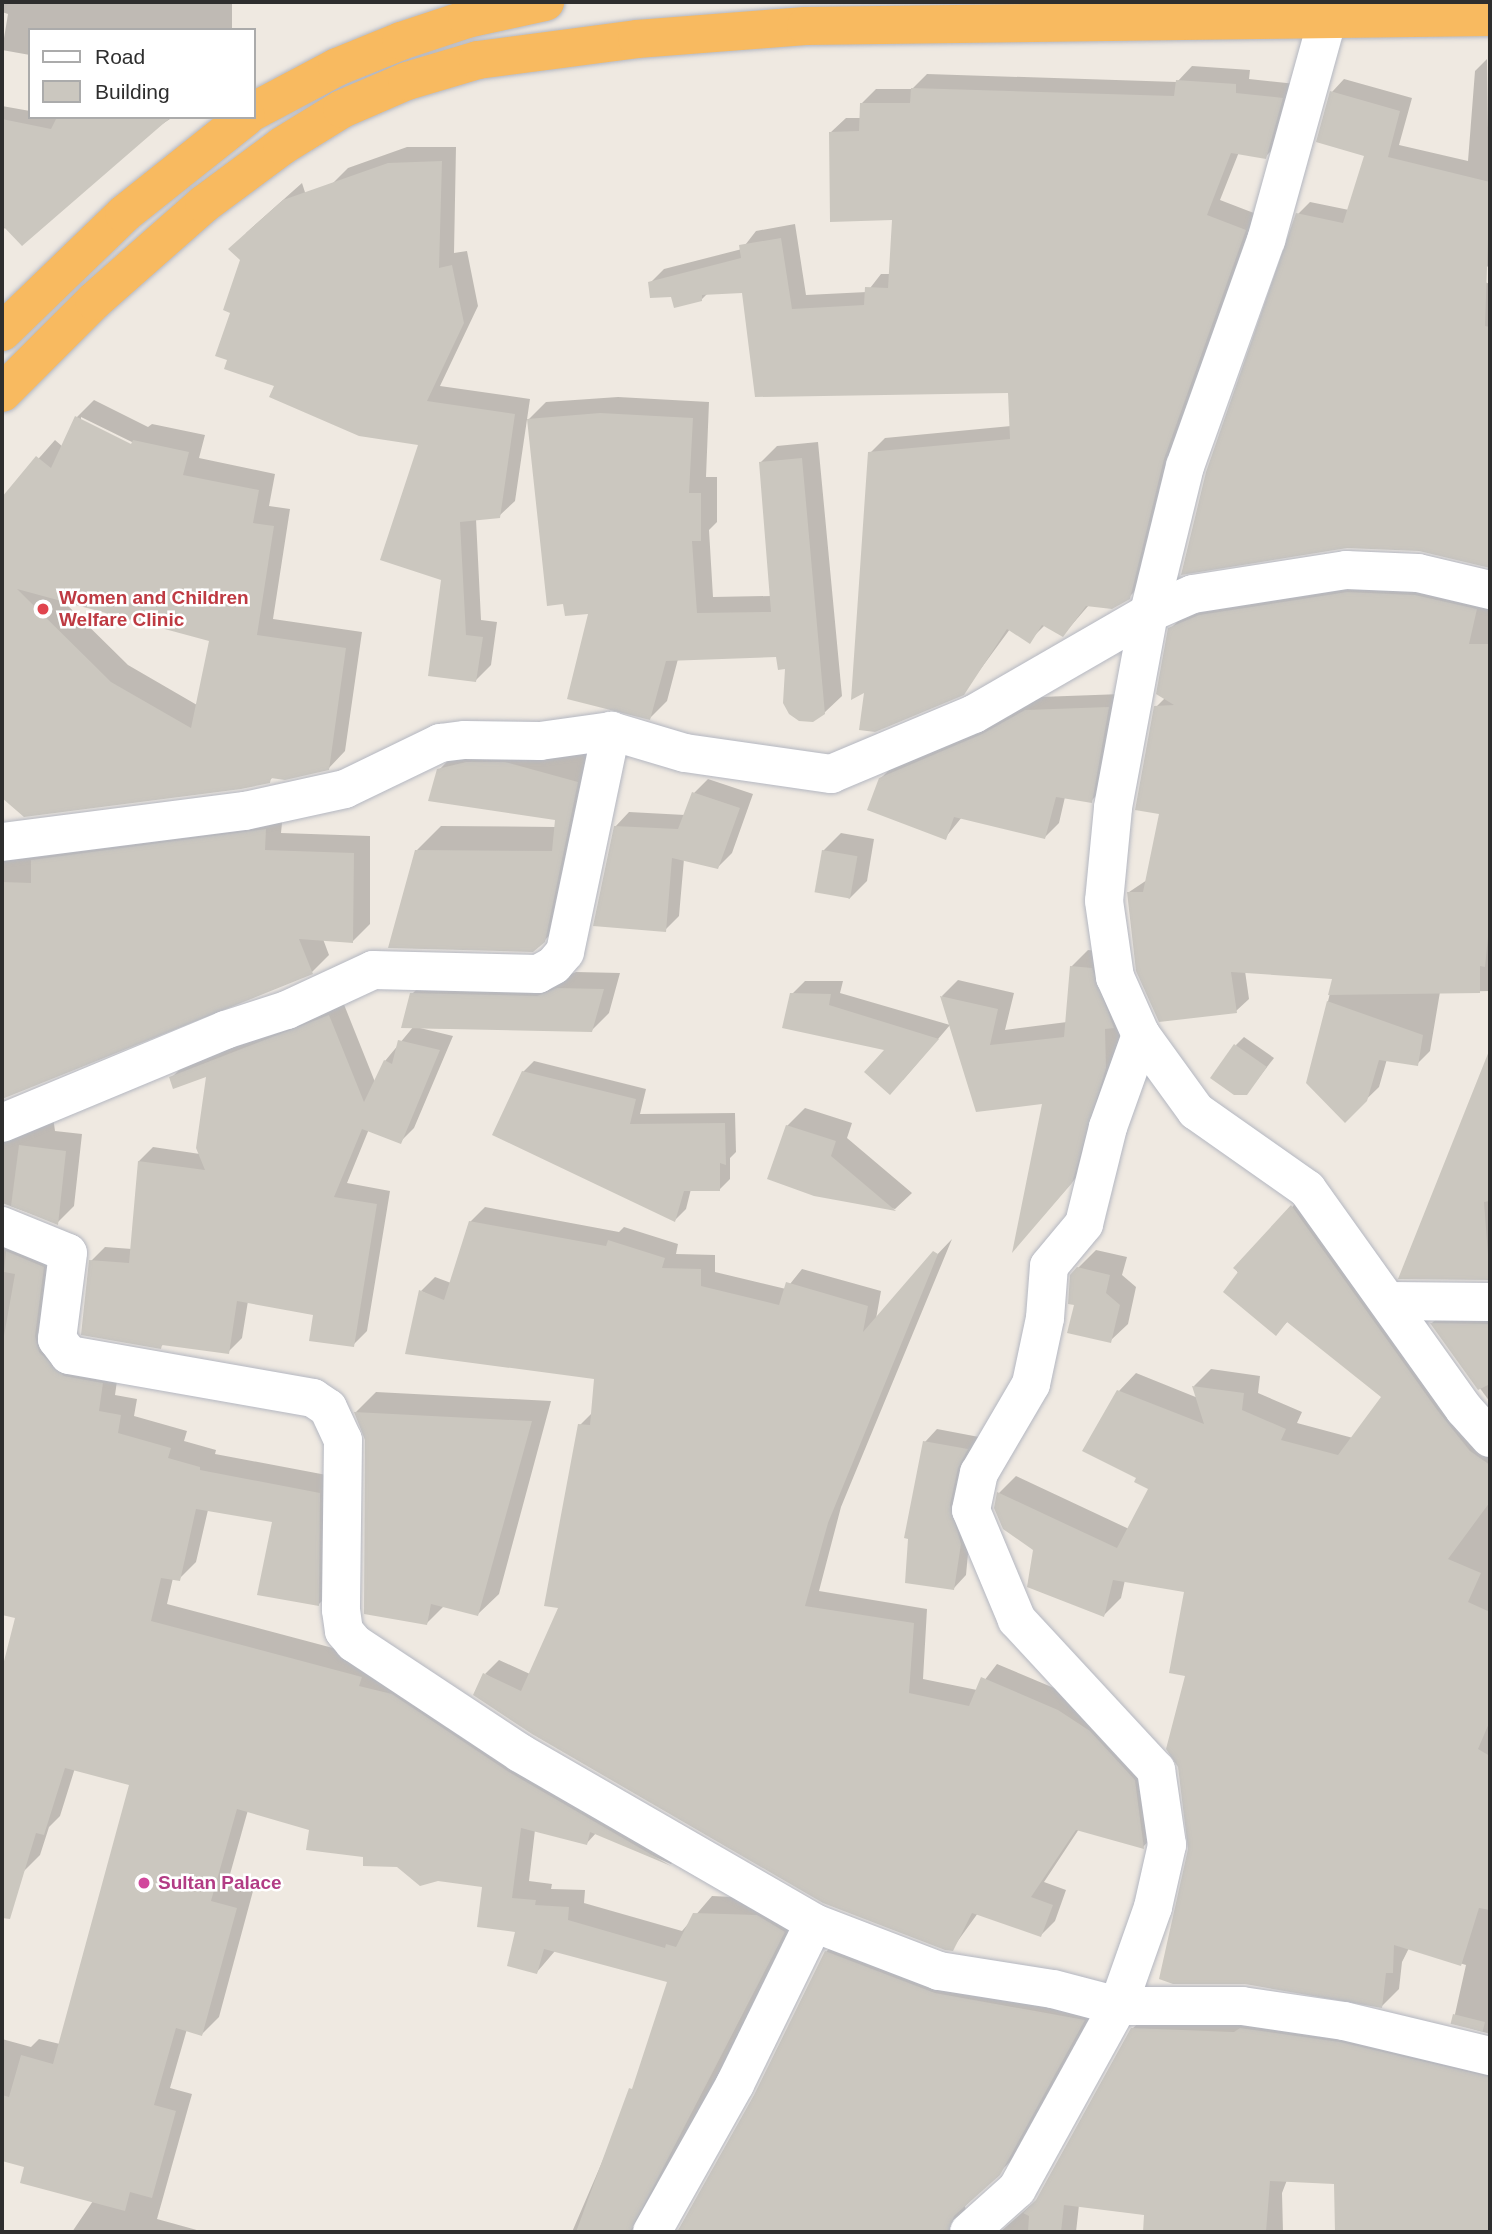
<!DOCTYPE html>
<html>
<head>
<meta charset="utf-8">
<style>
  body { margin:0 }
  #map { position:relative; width:1492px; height:2234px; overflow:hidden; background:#efe9e1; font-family:Arial,sans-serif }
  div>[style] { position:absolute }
  .shadow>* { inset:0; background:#0003 }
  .building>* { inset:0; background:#cbc7bf; transform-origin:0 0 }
  .roads { filter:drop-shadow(0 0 2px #b4b7c1) drop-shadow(0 0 2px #b4b7c1) }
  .minor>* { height:38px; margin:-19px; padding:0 19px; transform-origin:19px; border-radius:19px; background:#fff }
  .trunk>* { height:38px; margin:-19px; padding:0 19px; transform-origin:19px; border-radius:19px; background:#f8ba60 }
  .dots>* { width:19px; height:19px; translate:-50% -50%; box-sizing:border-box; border:4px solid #fff; border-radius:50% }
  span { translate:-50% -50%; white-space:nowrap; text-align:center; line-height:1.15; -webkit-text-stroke:5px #fff; paint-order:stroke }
  .health-label { font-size:19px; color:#be3a42; font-weight:700 }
  .left { translate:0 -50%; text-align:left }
  .hotel-label { font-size:19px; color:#b23c85; font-weight:700 }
  .frame { position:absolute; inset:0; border:4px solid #2e2e2e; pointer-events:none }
  .legend { position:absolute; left:28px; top:28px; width:228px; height:91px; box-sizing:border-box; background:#fff; border:2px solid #ababab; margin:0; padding:9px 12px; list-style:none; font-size:21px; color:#2e2e2e }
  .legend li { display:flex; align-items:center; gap:14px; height:35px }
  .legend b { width:35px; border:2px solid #ababab }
</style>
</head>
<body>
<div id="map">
  <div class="shadow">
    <i style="clip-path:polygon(2px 2px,232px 2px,232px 30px,30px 30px,30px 55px,2px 50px,8px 14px,2px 12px)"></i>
    <i style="clip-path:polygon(1487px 59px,1490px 267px,1452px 260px,1450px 269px,1490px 284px,1490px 566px,1419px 549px,1298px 214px,1310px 202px,1349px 210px,1367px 155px,1332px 92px,1344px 79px,1412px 98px,1399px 145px,1468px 161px,1475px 71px)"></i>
    <i style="clip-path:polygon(1192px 66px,1250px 70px,1249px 79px,1296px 84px,1280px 142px,1265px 157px,1239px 152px,1220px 200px,1259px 215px,1144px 582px,1129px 597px,1089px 605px,1063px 635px,1045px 625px,1029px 641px,1010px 629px,963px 693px,866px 689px,870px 453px,885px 438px,1011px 426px,1009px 391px,743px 291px,708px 293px,701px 300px,672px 295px,650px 283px,664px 269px,742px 249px,756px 231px,795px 224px,806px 295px,867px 292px,881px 274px,891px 274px,894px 219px,831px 132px,846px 118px,861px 118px,861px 104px,876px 89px,912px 89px,927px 74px,1177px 82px)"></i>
    <i style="clip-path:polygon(2px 106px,30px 111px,30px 117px,173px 117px,2px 230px)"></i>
    <i style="clip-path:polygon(407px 147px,456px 147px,454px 253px,467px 251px,478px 306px,440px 386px,530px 399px,515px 501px,499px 516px,476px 519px,481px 620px,497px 622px,491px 665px,476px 680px,443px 579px,420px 443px,276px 385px,232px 312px,246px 233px,302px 183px,324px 251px,332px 184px,348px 168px)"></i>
    <i style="clip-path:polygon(618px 397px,709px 402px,706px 477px,717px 477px,717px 522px,709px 530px,713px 597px,771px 596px,760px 463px,777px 446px,818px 442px,842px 696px,824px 713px,778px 656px,678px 659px,667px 701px,650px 718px,590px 612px,529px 419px,546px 402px)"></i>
    <i style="clip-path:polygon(evenodd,94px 400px,148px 427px,152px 424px,205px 435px,199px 458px,275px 474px,269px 506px,290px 509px,273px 619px,362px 632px,345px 751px,328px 769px,274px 776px,269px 781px,25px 815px,2px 795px,2px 500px,55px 440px,63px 447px,77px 417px,94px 400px,81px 417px,140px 446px,139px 449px,81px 421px,81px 417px,94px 400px,61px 599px,211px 640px,197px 705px,128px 665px,61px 599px)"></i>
    <i style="clip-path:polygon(1361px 580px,1490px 597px,1490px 758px,1437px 744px,1430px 764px,1490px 788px,1490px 991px,1440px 992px,1430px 1051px,1417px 1064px,1387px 1059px,1379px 1087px,1345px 1120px,1308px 1082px,1334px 977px,1245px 971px,1249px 999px,1236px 1011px,1129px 892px,1147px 880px,1161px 813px,1156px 707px,1165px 698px,1170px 629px,1183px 616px,1213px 603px)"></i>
    <i style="clip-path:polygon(1122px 694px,1105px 787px,1091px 801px,1065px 797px,1059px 823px,1045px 837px,962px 817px,945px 838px,880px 779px,895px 764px,1040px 697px)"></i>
    <i style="clip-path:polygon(533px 740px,602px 758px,569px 915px,544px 941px,416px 851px,441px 826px,556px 827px,556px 818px,439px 770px,464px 744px)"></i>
    <i style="clip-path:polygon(708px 779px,753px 794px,732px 853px,718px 867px,684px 859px,679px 916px,665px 930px,615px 827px,629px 812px,685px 815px,694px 793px)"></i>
    <i style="clip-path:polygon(283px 813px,281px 833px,370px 836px,370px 924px,353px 941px,323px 939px,329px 955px,312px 972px,2px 1098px,2px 845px)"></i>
    <i style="clip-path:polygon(841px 833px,874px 839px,867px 881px,849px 899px,823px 851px)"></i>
    <i style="clip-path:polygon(1088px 950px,1108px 952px,1130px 1010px,1122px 1049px,1088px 1164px,1015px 1248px,1044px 1102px,977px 1110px,942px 996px,958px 980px,1014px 993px,1005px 1030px,1067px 1022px,1071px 967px)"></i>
    <i style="clip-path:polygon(576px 972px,620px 973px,609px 1013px,592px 1030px,420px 1028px,453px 1036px,414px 1128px,400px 1142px,369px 1129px,347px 1183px,390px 1191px,367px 1331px,353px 1345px,315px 1314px,248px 1301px,242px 1338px,228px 1352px,164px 1344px,160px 1347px,91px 1261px,105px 1247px,132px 1249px,139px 1161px,153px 1147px,200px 1154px,208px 1074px,171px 1078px,185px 1064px,343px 1002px,375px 1082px,385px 1061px,414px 1026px,412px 994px,429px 977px,556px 980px)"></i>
    <i style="clip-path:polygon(805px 981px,843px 981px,840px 993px,950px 1025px,903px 1080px,887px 1049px,792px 994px)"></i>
    <i style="clip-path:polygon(1244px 1037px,1274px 1058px,1247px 1093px,1236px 1045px)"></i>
    <i style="clip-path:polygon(1490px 1054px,1490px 1276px,1400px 1276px)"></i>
    <i style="clip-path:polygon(534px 1061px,646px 1089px,640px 1114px,735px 1113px,736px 1152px,730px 1158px,730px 1179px,719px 1190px,691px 1189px,686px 1209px,675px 1220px,523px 1072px)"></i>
    <i style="clip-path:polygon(805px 1108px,852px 1123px,847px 1138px,912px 1193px,895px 1209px,815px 1194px,787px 1126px)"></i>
    <i style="clip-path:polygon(2px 1114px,53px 1117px,55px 1131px,82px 1134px,74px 1206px,57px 1223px,2px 1203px)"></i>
    <i style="clip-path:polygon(1309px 1189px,1490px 1436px,1490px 2034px,1453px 2023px,1466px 1965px,1409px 1948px,1402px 1962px,1399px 1989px,1382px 2006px,1190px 1849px,1186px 1590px,1125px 1580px,1121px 1598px,1104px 1615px,996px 1508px,999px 1493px,1016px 1476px,1129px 1529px,1150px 1488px,1138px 1477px,1085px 1450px,1119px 1391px,1136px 1373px,1198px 1398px,1194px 1386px,1211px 1369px,1260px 1376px,1258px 1393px,1302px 1412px,1297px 1423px,1353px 1438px,1384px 1397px,1288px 1321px,1275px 1334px,1235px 1268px)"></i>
    <i style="clip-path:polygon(485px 1207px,619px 1232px,624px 1227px,678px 1244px,676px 1254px,715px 1255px,715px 1272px,786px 1289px,802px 1269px,881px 1291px,876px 1319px,952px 1239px,841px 1507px,819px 1591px,927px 1609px,923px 1679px,977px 1690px,997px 1664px,1073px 1696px,1149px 1765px,1157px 1832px,1143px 1847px,1079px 1829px,1044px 1882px,1066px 1890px,1055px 1921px,1041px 1935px,978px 1913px,952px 1949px,485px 1674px,499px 1660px,530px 1674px,561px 1607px,580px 1425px,593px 1412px,596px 1378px,421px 1291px,435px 1277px,451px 1283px,470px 1222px)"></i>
    <i style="clip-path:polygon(2px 1218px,60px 1250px,52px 1318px,119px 1367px,115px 1395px,137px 1399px,134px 1416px,187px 1431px,184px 1441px,216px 1450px,215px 1454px,337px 1477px,336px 1587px,319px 1604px,274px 1521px,208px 1510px,196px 1562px,179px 1579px,173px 1578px,167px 1604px,378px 1660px,687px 1848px,671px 1864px,597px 1832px,587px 1843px,535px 1830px,529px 1881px,552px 1884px,551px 1889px,585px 1890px,584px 1903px,682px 1931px,712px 1896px,775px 1899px,801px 1914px,657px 2232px,572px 2232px,636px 2083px,669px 1981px,555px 1951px,537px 1972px,517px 1931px,484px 1885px,365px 1856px,311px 1828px,248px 1810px,227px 1885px,253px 1891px,219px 2017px,202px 2034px,187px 2029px,170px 2088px,192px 2094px,157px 2219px,204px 2232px,72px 2232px,93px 2201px,26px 2166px,2px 2158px,2px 2039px,31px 2047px,39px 2039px,60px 2044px,132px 1784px,75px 1768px,60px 1816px,49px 1827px,40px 1855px,23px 1872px,2px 1866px,2px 1675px,18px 1617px,2px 1613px)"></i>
    <i style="clip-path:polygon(1096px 1250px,1127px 1257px,1122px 1275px,1136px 1287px,1128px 1324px,1110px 1341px,1076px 1304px,1078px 1268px)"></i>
    <i style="clip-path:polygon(1449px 1307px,1490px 1307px,1490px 1402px,1432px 1323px)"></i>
    <i style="clip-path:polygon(376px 1392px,551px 1401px,499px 1594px,478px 1614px,445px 1605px,427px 1623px,356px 1412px)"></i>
    <i style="clip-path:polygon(937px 1429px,979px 1437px,966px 1575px,954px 1588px,925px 1442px)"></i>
    <i style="clip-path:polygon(843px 1934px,1101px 2003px,1016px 2156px,965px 2206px,969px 2229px,974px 2232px,679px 2232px,756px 2095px,826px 1952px)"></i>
    <i style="clip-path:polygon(1150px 2012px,1490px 2058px,1490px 2232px,1336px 2232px,1335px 2182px,1287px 2180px,1282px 2193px,1283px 2232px,1145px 2232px,1146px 2213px,1079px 2205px,1076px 2232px,1000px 2232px,1039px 2198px,1132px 2029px)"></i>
  </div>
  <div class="building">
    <i style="clip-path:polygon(1176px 80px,1236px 84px,1236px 93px,1283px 98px,1266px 159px,1231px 153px,1207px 215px,1246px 230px,1164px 459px,1130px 599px,1112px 609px,1086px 606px,1063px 637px,1042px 625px,1030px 644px,1007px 629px,964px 695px,875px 732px,859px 730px,864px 693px,851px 700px,868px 452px,1010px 439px,1008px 393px,755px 397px,742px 293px,702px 295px,702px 301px,674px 308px,671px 297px,650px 298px,648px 282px,741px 258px,739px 245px,781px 238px,792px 309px,864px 305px,865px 287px,888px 288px,892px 220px,830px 222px,829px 132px,859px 131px,860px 103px,910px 103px,911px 88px,1174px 96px)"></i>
    <i style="clip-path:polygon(1330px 91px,1400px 111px,1388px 157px,1490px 182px,1485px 326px,1490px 327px,1490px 568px,1419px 551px,1347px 548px,1181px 575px,1206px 472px,1296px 213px,1343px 223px,1364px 156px,1316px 142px)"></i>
    <i style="clip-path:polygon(57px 117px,171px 117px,22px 246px,2px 225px,2px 119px,51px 129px)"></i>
    <i style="clip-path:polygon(442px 161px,439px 268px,452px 265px,464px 323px,427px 401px,515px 414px,500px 518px,460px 522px,466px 635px,483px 637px,476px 682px,428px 676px,441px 580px,380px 560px,418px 445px,359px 436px,269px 397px,274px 386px,224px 369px,227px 360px,215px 356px,230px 313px,223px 310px,240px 260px,228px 249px,283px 200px,388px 163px)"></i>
    <i style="clip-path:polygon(600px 413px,693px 418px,689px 493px,701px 493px,701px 541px,692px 541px,697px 613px,771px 612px,759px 462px,802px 458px,825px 714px,813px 722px,799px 721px,789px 714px,783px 703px,785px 669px,778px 670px,776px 657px,666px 661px,650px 720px,567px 699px,588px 614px,565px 616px,563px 604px,547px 606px,527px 419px)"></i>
    <i style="clip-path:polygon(evenodd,75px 416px,131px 444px,133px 440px,189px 452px,183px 475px,259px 490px,253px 523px,274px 526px,257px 635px,346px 648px,329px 770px,285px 780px,271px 778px,270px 783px,241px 789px,24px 817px,2px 798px,2px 497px,36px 456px,51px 468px,75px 416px,17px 589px,209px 641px,191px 728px,111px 682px,17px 589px)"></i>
    <i style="clip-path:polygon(1347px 592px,1415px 595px,1477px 609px,1469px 644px,1490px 644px,1490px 917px,1485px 967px,1480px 966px,1480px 993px,1328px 995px,1332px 979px,1231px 972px,1237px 1013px,1159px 1022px,1136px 971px,1127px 892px,1143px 892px,1159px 814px,1135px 810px,1154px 706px,1174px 705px,1156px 694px,1168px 628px,1199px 615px)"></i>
    <i style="clip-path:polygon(1109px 707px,1092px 803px,1056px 797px,1045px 839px,954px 817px,946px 840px,867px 810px,879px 778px,982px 734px,1025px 710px)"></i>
    <i style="clip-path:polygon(466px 762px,505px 762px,578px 782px,545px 942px,533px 952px,388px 948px,415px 850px,552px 851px,555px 820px,428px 801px,437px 769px)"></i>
    <i style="clip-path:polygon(692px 792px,740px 808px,718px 869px,672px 858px,666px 932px,593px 926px,614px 826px,678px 829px)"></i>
    <i style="clip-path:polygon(266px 829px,265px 850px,354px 853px,353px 943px,299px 939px,313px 974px,2px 1099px,2px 882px,31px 883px,31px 860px)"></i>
    <i style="left:822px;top:850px;width:36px;height:43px;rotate:10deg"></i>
    <i style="clip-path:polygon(1070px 966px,1092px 968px,1114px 1028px,1105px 1029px,1106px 1068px,1072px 1183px,1012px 1253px,1042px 1104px,976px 1112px,940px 996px,998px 1009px,990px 1045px,1064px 1037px)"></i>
    <i style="clip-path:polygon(557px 988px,604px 989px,592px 1032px,401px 1028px,410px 993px,537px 996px)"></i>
    <i style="clip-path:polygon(790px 993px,831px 994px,829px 1005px,939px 1039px,890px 1095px,864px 1072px,884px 1050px,782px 1028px)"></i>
    <i style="clip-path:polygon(1327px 1001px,1423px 1035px,1418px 1066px,1379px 1060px,1367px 1101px,1345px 1123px,1306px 1083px)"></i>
    <i style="clip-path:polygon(329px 1015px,364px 1102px,384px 1060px,392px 1064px,398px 1040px,440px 1050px,401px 1144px,362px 1129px,334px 1197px,377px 1204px,354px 1347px,309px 1341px,313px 1315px,237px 1301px,229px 1354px,162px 1345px,161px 1349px,81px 1335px,89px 1260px,129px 1263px,138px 1161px,205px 1170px,196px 1148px,206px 1077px,173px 1089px,169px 1077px)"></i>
    <i style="clip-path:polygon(1234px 1044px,1267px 1067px,1247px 1095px,1234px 1095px,1210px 1078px)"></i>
    <i style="clip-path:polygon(1489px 1051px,1490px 1201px,1484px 1202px,1490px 1280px,1398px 1279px)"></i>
    <i style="clip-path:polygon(522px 1071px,636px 1099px,630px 1124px,725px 1123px,726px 1165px,720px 1163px,720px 1191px,684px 1191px,675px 1222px,492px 1135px)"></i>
    <i style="clip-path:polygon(786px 1125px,836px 1141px,831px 1156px,896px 1211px,814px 1196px,767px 1179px)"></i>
    <i style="clip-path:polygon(19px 1145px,66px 1151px,58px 1225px,11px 1206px)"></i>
    <i style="clip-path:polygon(1291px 1205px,1438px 1411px,1470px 1451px,1490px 1465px,1490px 1502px,1448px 1559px,1481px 1573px,1468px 1602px,1490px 1612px,1490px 1721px,1478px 1749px,1490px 1756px,1490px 1910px,1479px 1908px,1461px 1966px,1394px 1945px,1393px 1973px,1386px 1973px,1382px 2008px,1245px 1984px,1173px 1984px,1159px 1979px,1188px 1849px,1178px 1767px,1166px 1749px,1185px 1676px,1169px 1673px,1184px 1592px,1113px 1580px,1104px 1617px,1027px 1587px,1033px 1550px,1003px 1529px,994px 1508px,997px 1492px,1117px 1548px,1148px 1489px,1134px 1482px,1136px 1478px,1082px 1451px,1117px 1390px,1204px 1424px,1192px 1386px,1244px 1393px,1242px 1410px,1286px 1429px,1281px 1440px,1338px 1455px,1381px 1397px,1287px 1322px,1276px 1336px,1223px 1292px,1238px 1272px,1233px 1268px)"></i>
    <i style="clip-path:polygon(469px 1221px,606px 1246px,608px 1240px,665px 1258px,662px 1268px,701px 1269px,701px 1286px,779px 1305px,786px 1282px,868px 1306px,863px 1332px,933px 1251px,938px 1254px,828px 1523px,805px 1606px,914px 1623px,909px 1693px,969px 1706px,981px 1677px,1058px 1710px,1090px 1731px,1135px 1780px,1144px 1849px,1076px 1830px,1031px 1897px,1053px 1905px,1041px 1937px,972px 1913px,953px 1951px,945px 1950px,823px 1903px,532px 1734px,473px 1695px,483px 1673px,521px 1691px,558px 1608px,544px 1606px,578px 1424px,590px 1425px,594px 1379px,405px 1354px,419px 1290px,444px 1300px)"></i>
    <i style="clip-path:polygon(6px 1251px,44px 1267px,35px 1336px,39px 1352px,64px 1376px,103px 1383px,99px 1411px,121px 1415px,118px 1433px,171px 1448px,168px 1458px,200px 1467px,200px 1470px,320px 1493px,319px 1606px,257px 1595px,272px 1522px,196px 1509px,180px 1581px,161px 1578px,151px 1621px,362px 1677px,359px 1686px,392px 1694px,509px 1772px,671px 1866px,590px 1832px,587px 1845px,521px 1828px,512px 1898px,536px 1900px,535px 1905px,569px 1907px,568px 1920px,665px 1948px,666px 1944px,676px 1947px,693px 1913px,757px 1915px,785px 1932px,630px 2232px,576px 2232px,629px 2088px,632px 2089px,667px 1982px,544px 1949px,537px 1974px,507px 1966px,515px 1932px,477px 1927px,482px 1887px,438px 1881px,420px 1886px,397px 1867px,363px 1866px,363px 1857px,306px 1850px,309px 1830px,237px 1809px,211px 1901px,237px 1908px,202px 2036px,176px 2028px,154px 2105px,176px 2111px,152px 2198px,130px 2192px,125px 2211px,20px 2183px,24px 2167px,2px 2161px,2px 2095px,9px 2097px,21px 2055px,53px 2064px,129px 1785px,65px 1768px,44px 1835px,36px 1833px,10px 1919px,2px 1918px,2px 1669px,15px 1618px,2px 1615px,2px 1347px,15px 1274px,4px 1272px)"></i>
    <i style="clip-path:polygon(1077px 1267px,1110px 1275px,1106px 1293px,1120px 1305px,1111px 1343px,1067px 1333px,1074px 1305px,1068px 1304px,1070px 1275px)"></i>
    <i style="clip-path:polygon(1430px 1323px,1490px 1324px,1490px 1384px,1478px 1390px)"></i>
    <i style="clip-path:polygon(354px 1412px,532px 1421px,478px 1616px,431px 1604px,427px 1625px,364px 1614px,365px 1440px)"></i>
    <i style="clip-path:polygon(923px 1441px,968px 1449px,958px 1468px,950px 1505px,961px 1544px,954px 1590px,905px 1583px,908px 1539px,904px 1538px)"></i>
    <i style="clip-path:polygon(825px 1951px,935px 1993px,1085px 2020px,1000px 2175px,954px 2216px,948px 2232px,677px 2232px,754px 2095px)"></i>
    <i style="left:1453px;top:2014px;width:33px;height:10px;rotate:14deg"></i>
    <i style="clip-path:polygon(1131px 2028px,1234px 2032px,1240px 2028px,1340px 2042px,1490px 2077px,1490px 2232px,1335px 2232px,1334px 2184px,1270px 2181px,1266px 2232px,1143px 2232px,1144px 2215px,1064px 2205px,1061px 2232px,1028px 2232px,1029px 2216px,1023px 2213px,1036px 2200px)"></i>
  </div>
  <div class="roads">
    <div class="minor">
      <i style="left:1328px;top:17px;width:231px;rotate:105.5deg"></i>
      <i style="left:1266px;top:240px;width:240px;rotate:109.7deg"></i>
      <i style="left:1185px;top:466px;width:151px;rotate:103.8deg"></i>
      <i style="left:1149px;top:613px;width:198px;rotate:100.5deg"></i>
      <i style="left:1113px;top:808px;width:93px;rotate:95.5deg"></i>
      <i style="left:1104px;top:901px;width:77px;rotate:81.8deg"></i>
      <i style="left:1115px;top:977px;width:64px;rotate:65.9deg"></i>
      <i style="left:1141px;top:1035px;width:94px;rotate:54.1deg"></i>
      <i style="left:1196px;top:1111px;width:136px;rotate:35.1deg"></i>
      <i style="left:1307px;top:1189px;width:270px;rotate:54.5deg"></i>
      <i style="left:1464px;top:1409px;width:39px;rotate:48deg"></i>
      <i style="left:2px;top:842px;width:245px;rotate:-7.3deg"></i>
      <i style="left:245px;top:811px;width:102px;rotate:-12.4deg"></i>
      <i style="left:345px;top:789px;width:106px;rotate:-25.8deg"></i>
      <i style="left:440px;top:743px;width:25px;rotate:-7deg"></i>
      <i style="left:465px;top:740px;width:75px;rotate:0.8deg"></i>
      <i style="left:540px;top:741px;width:72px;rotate:-8deg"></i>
      <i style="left:611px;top:731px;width:77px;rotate:16.6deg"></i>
      <i style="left:685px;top:753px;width:148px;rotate:8.2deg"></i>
      <i style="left:831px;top:774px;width:155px;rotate:-22.8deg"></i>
      <i style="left:974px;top:714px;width:202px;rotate:-30deg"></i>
      <i style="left:1149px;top:613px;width:48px;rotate:-23.4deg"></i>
      <i style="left:1193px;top:594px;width:155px;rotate:-8.9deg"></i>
      <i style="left:1346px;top:570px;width:72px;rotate:2.4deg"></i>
      <i style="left:1418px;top:573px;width:74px;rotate:13.3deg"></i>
      <i style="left:2px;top:1123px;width:242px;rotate:-22.6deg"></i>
      <i style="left:225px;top:1030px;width:65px;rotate:-17.9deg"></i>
      <i style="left:287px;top:1010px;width:95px;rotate:-24.9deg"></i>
      <i style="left:373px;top:970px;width:165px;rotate:1.4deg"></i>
      <i style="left:538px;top:974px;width:18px;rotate:-29deg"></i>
      <i style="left:554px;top:965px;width:17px;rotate:-50deg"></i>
      <i style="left:565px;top:952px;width:226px;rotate:-78.2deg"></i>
      <i style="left:2px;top:1226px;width:71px;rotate:22.2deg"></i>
      <i style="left:68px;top:1253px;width:87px;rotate:97.3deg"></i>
      <i style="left:57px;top:1339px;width:20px;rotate:53deg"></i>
      <i style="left:69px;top:1355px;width:248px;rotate:10deg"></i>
      <i style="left:313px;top:1398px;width:18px;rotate:34deg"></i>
      <i style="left:328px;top:1408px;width:35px;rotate:65deg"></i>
      <i style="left:343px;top:1440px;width:170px;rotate:90.7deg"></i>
      <i style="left:341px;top:1610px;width:21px;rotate:82deg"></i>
      <i style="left:344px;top:1631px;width:16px;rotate:50deg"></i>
      <i style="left:354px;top:1643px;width:199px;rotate:33.5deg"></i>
      <i style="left:520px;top:1753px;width:340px;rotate:30deg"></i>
      <i style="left:814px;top:1923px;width:134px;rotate:21deg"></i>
      <i style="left:939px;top:1971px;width:115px;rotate:9deg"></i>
      <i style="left:1053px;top:1989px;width:67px;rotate:14.7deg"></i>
      <i style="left:1118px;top:2006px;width:124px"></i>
      <i style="left:1242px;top:2006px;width:103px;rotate:8.4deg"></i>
      <i style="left:1344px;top:2021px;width:150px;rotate:13.5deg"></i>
      <i style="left:1389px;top:1301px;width:101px;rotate:0.6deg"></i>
      <i style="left:652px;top:2232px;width:170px;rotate:-60.7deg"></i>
      <i style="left:735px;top:2084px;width:179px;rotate:-63.9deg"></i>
      <i style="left:969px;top:2232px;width:64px;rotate:-41.9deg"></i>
      <i style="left:1017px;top:2189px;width:209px;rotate:-61.1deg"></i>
      <i style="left:1118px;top:2006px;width:105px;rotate:-70.5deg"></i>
      <i style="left:1153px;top:1907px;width:64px;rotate:-77.3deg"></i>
      <i style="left:1167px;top:1845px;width:76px;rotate:-98.3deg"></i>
      <i style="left:1156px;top:1770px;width:205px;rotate:-132.8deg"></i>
      <i style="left:1017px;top:1620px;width:119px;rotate:-112.7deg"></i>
      <i style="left:971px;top:1510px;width:38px;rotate:-78deg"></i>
      <i style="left:979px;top:1473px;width:103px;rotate:-59.7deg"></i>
      <i style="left:1031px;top:1384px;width:67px;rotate:-78deg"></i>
      <i style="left:1045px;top:1318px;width:52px;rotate:-85.6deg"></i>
      <i style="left:1049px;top:1266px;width:55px;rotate:-50.2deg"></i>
      <i style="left:1084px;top:1224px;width:100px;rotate:-76.1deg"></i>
      <i style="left:1108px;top:1127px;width:98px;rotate:-70.3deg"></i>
    </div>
    <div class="trunk">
      <i style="left:254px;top:111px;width:94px;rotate:-27.9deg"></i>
      <i style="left:337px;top:67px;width:69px;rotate:-22.1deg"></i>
      <i style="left:401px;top:41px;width:70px;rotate:-18.4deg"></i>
      <i style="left:467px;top:19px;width:80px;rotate:-12.3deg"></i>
      <i style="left:2px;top:332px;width:170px;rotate:-44deg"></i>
      <i style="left:124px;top:214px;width:156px;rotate:-38.5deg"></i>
      <i style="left:2px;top:393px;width:130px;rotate:-45deg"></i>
      <i style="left:94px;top:301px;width:147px;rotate:-41.4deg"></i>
      <i style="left:204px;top:204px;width:97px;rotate:-36.6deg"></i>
      <i style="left:282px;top:146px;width:70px;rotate:-31.7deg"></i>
      <i style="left:342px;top:109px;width:71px;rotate:-23.3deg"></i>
      <i style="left:407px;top:81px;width:74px;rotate:-16.5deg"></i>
      <i style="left:478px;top:60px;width:160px;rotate:-7.5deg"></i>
      <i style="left:637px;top:39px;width:169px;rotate:-4.4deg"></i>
      <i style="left:806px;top:26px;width:684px;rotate:-0.75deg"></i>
    </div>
  </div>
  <div class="dots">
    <i style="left:43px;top:609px;background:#e0444e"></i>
    <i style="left:144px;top:1883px;background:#d1479c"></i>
  </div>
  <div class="health-label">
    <span class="left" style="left:59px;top:609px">Women and Children<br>Welfare Clinic</span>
  </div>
  <div class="hotel-label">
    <span class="left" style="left:158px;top:1883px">Sultan Palace</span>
  </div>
  <div class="frame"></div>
  <ul class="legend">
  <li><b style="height:9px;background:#fff"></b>Road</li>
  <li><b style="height:19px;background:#cbc7bf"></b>Building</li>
  </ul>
</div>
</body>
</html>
